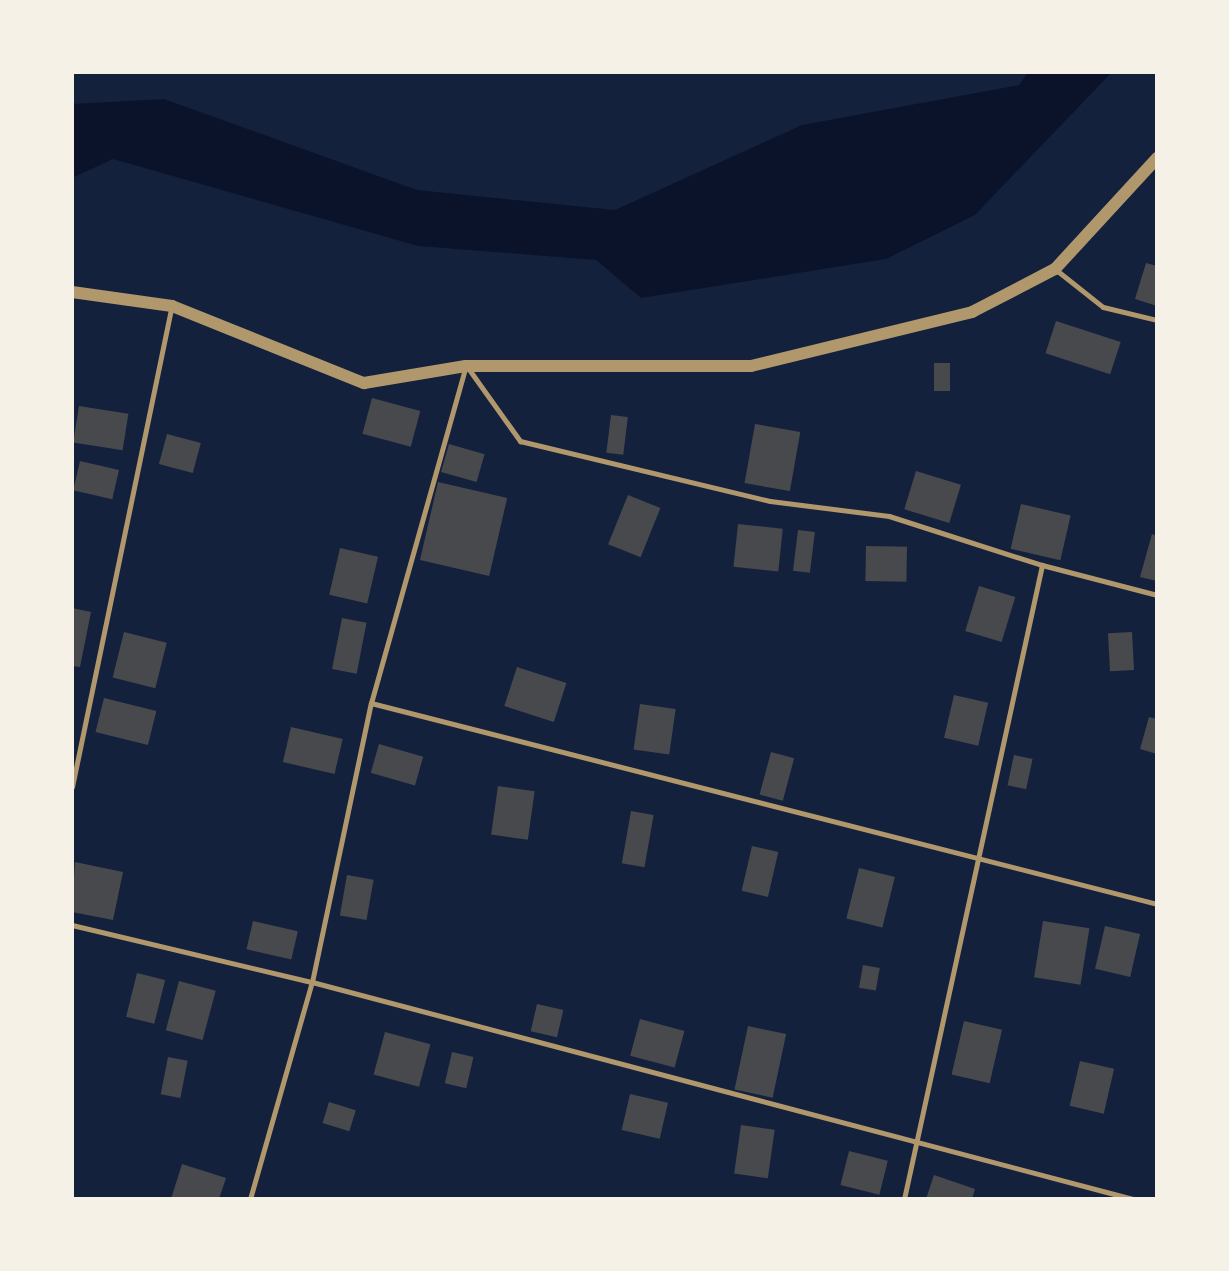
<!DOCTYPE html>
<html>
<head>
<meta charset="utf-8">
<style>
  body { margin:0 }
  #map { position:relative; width:1229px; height:1271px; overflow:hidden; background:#14213d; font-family:Lato,sans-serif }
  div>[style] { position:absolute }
  .water>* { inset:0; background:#0b132b }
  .building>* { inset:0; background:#48494c; transform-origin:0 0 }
  .service>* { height:5px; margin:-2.5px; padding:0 2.5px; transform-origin:2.5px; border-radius:2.5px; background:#b1986c }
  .tertiary>* { height:12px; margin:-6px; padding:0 6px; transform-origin:6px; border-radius:6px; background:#b1986c }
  span { translate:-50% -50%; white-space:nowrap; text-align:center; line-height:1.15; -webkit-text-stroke:7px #f6f1e7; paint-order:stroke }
  .frame { position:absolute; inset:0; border:74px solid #f6f1e7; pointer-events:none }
</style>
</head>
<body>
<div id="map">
  <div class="water">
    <i style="clip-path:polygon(1028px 72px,1112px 72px,975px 215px,886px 259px,641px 298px,596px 260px,418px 246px,113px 159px,72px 178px,72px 104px,164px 99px,417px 190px,615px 210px,802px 125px,1019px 85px)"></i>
  </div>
  <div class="building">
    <i style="clip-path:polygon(1146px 263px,1157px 266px,1157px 306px,1135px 299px)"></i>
    <i style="left:1056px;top:321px;width:68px;height:34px;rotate:18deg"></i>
    <i style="left:934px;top:363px;width:16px;height:28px"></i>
    <i style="left:372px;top:398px;width:50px;height:37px;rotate:15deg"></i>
    <i style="left:79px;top:406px;width:50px;height:37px;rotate:9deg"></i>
    <i style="left:611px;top:415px;width:17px;height:38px;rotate:7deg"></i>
    <i style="left:755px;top:424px;width:46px;height:60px;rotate:10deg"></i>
    <i style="left:167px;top:434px;width:35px;height:31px;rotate:15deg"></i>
    <i style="left:449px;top:444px;width:37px;height:29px;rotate:16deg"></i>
    <i style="left:80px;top:461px;width:40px;height:30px;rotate:13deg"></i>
    <i style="left:916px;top:471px;width:47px;height:40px;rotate:17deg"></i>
    <i style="left:438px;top:482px;width:71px;height:80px;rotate:13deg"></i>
    <i style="left:628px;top:495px;width:35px;height:53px;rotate:22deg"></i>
    <i style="left:1021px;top:504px;width:51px;height:46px;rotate:13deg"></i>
    <i style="left:738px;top:524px;width:45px;height:43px;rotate:6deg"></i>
    <i style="left:798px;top:530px;width:17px;height:41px;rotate:7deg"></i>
    <i style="clip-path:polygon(1152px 534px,1157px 536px,1157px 581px,1140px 577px)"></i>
    <i style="left:866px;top:546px;width:41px;height:35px;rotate:1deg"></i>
    <i style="left:340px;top:548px;width:39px;height:48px;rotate:13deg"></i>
    <i style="left:979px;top:586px;width:38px;height:47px;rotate:17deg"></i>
    <i style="clip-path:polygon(72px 608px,91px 612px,80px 667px,72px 666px)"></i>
    <i style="left:342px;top:618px;width:25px;height:52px;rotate:11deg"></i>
    <i style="left:124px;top:632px;width:44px;height:47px;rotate:14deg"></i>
    <i style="left:1132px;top:632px;width:38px;height:24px;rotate:87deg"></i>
    <i style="left:517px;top:667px;width:52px;height:41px;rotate:18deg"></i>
    <i style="left:954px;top:695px;width:35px;height:44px;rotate:13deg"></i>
    <i style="left:104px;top:698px;width:54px;height:35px;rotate:14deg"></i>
    <i style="left:640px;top:704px;width:36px;height:46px;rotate:8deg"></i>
    <i style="clip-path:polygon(1149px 717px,1157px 719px,1157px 754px,1140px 749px)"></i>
    <i style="left:291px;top:727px;width:53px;height:36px;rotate:13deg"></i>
    <i style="left:379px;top:744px;width:46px;height:30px;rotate:16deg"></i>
    <i style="left:771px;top:752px;width:24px;height:44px;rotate:15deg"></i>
    <i style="left:1014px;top:755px;width:19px;height:31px;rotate:12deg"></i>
    <i style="left:498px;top:786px;width:37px;height:49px;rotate:8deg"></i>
    <i style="left:631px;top:811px;width:23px;height:53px;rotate:10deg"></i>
    <i style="left:752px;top:846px;width:27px;height:46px;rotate:13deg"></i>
    <i style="clip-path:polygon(75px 862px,123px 872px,113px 920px,72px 912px)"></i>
    <i style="left:859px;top:868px;width:37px;height:52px;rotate:14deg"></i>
    <i style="left:347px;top:875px;width:27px;height:41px;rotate:10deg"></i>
    <i style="left:253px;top:921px;width:46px;height:29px;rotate:13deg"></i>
    <i style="left:1043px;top:921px;width:47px;height:57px;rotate:9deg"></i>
    <i style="left:1105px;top:926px;width:36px;height:44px;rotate:13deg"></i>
    <i style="left:863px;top:965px;width:17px;height:23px;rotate:10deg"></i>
    <i style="left:137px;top:973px;width:29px;height:45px;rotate:14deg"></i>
    <i style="left:179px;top:981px;width:38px;height:51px;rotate:15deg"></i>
    <i style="left:537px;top:1004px;width:27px;height:28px;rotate:13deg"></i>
    <i style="left:640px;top:1019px;width:46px;height:38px;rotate:15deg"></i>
    <i style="left:964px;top:1021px;width:39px;height:55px;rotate:13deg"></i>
    <i style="left:748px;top:1026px;width:39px;height:65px;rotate:12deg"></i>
    <i style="left:385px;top:1032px;width:47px;height:44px;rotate:15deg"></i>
    <i style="left:452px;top:1052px;width:22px;height:32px;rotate:13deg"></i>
    <i style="left:168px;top:1057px;width:20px;height:38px;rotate:11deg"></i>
    <i style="left:1080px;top:1061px;width:35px;height:46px;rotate:13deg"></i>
    <i style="left:630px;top:1094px;width:39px;height:37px;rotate:13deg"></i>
    <i style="left:329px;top:1102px;width:28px;height:22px;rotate:17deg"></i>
    <i style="left:741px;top:1125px;width:34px;height:49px;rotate:8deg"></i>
    <i style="left:849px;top:1151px;width:40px;height:35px;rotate:14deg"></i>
    <i style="clip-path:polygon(182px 1164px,226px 1178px,219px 1199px,171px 1199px)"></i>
    <i style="clip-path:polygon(934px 1175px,975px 1189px,972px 1199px,926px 1199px)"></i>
  </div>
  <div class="service">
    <i style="left:1055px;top:269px;width:61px;rotate:38.4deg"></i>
    <i style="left:1103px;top:307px;width:56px;rotate:13.5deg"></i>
    <i style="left:468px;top:368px;width:90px;rotate:54.5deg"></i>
    <i style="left:520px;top:441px;width:257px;rotate:13.5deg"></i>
    <i style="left:770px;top:501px;width:120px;rotate:7.2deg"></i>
    <i style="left:889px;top:516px;width:161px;rotate:17.8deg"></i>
    <i style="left:1042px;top:565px;width:119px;rotate:14.6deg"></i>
    <i style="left:371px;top:703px;width:811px;rotate:14.34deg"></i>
    <i style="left:72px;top:787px;width:491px;rotate:-78.3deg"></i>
    <i style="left:72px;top:925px;width:247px;rotate:13.4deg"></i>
    <i style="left:312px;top:982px;width:849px;rotate:14.81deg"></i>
    <i style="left:250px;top:1199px;width:226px;rotate:-74.1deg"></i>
    <i style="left:312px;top:982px;width:285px;rotate:-78.1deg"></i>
    <i style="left:371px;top:703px;width:350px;rotate:-74.3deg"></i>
    <i style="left:904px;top:1199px;width:649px;rotate:-77.72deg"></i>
  </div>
  <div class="tertiary">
    <i style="left:72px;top:292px;width:101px;rotate:8deg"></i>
    <i style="left:172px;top:306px;width:207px;rotate:21.9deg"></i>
    <i style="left:364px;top:383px;width:103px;rotate:-9.5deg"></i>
    <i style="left:466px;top:366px;width:285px"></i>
    <i style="left:751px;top:366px;width:228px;rotate:-13.7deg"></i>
    <i style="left:972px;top:312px;width:93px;rotate:-27.4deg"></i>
    <i style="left:1055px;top:269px;width:151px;rotate:-47.4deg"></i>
  </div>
  <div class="frame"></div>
</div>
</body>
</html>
